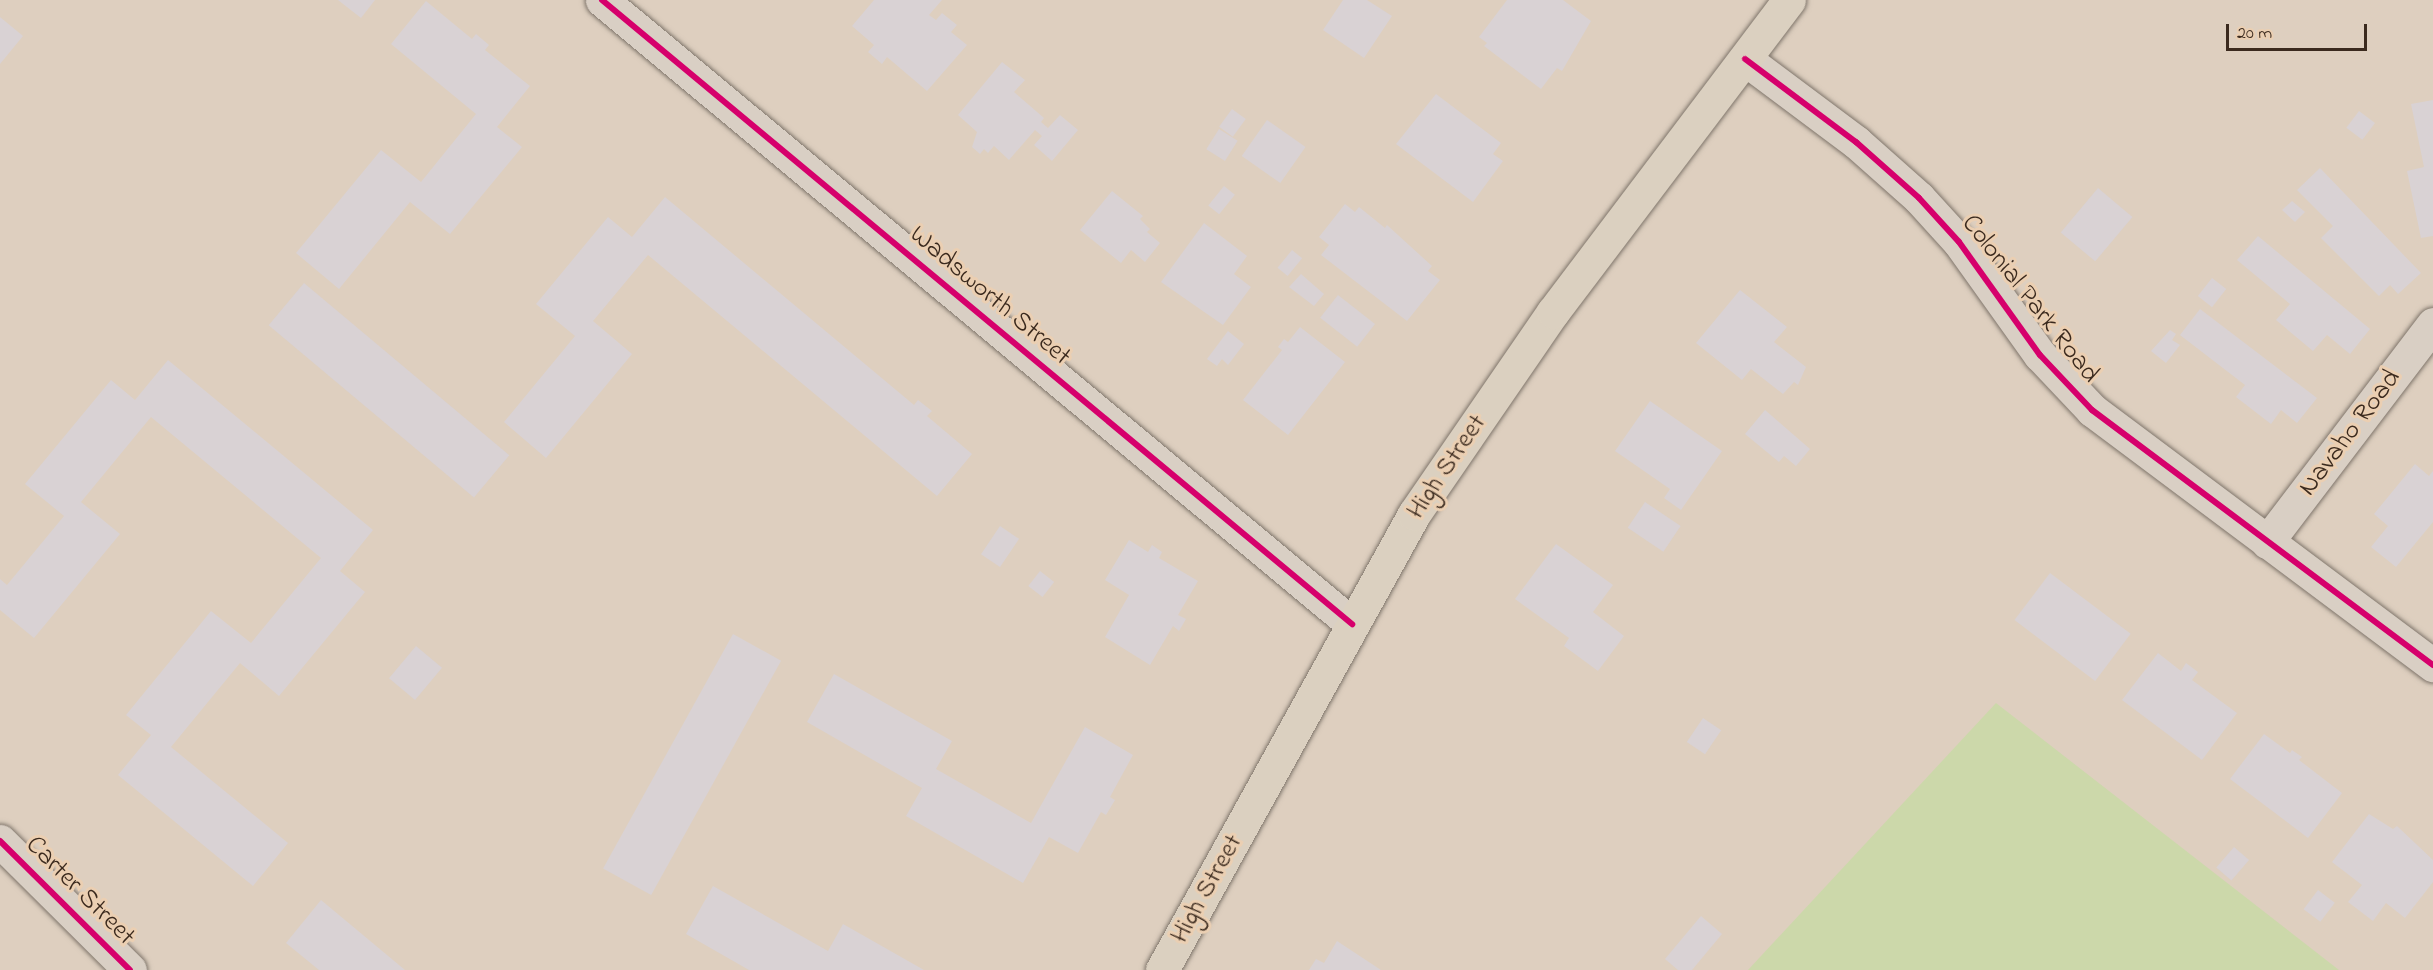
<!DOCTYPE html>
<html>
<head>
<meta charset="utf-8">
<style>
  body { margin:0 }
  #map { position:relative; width:2433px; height:970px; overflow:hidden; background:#decfbf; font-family:"Indie Flower",sans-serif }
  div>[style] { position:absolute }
  .green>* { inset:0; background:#ccd8aa }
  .building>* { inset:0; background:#d9d2d4; transform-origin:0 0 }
  .roads { filter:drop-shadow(0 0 2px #7f756b) drop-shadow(0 0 2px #7f756b) }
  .minor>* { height:33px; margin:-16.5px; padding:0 16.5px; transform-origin:16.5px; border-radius:16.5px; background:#d9cfc4 }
  .major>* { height:33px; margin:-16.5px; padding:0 16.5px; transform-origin:16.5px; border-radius:16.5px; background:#dbd0c0 }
  .cycleway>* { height:6px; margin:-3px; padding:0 3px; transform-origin:3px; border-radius:3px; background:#d6006c }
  span { translate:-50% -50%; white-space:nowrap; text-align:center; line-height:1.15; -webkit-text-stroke:6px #ebcfb2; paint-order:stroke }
  .street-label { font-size:27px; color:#3b2a1e }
  .scale { position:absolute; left:2226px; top:24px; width:141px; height:27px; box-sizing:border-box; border:3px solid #3b2a1e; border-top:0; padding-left:8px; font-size:18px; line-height:21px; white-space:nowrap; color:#3b2a1e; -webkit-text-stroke:4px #ebcfb2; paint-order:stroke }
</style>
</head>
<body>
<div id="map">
  <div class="green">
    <i style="clip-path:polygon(1996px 703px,2339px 970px,1748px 970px)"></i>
  </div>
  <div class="building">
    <i style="clip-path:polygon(338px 0,375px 0,361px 18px)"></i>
    <i style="clip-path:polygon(874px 0,942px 0,929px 15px,936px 20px,942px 13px,957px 25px,951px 32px,967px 45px,927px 91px,887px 57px,882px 64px,868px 52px,874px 45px,852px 26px)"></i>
    <i style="clip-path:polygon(1343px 0,1367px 0,1392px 16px,1364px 58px,1323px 30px)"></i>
    <i style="clip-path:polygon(1507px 0,1563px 0,1591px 21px,1562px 71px,1557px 68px,1541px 89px,1484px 46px,1487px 43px,1479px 37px)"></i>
    <i style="clip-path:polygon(426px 1px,472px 39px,476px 34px,489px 45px,485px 50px,530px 86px,497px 127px,522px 147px,450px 234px,410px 202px,339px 289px,296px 253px,381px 150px,421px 182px,476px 114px,391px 44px)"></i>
    <i style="clip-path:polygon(0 17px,23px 36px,0 64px)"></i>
    <i style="clip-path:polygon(1002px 62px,1025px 80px,1014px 92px,1044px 118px,1041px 122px,1048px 128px,1060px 115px,1078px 130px,1052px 161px,1034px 145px,1042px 136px,1035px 130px,1009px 160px,994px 146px,988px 153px,984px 149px,980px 154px,972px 147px,977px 132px,958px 115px)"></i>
    <i style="clip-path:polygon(1436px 94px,1501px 143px,1493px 154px,1503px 161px,1473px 202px,1396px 144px)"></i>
    <i style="clip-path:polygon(2433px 100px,2433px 236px,2421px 238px,2407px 171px,2424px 167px,2411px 104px)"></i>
    <i style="left:1232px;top:109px;width:17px;height:22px;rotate:36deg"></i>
    <i style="left:2359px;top:111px;width:20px;height:21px;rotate:37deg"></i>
    <i style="left:1267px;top:120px;width:47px;height:44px;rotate:35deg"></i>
    <i style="left:1219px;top:129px;width:22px;height:24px;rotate:32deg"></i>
    <i style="clip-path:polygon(2320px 168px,2421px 273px,2398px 294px,2390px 285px,2379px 296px,2321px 238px,2333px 226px,2297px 190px)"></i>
    <i style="left:1224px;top:186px;width:14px;height:25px;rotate:39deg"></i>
    <i style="left:2098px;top:188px;width:45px;height:58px;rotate:40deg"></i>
    <i style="clip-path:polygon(1112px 191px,1143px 216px,1140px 219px,1150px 229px,1147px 232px,1160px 243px,1145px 262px,1131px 250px,1121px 263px,1080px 230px)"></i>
    <i style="clip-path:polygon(665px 197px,914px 405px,918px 400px,932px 411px,927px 416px,972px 454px,937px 496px,648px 255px,593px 321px,632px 354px,546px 458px,504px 422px,575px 336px,536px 304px,608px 217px,632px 237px)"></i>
    <i style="clip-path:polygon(2292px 201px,2305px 212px,2295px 222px,2282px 210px)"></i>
    <i style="clip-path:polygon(1345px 204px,1355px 212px,1359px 207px,1385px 228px,1387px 225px,1432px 266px,1428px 271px,1440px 280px,1407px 321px,1321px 255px,1329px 245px,1319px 237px)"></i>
    <i style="clip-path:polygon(1204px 223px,1247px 256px,1234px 274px,1251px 287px,1223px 325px,1161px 282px)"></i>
    <i style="clip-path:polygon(2258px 236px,2370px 329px,2350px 354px,2327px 335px,2313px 351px,2276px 320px,2290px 304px,2237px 260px)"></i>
    <i style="left:1292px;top:250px;width:13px;height:23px;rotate:39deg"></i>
    <i style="clip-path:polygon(1301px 274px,1324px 294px,1314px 306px,1289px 287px)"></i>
    <i style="left:2212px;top:278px;width:18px;height:23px;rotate:38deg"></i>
    <i style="left:304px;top:283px;width:268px;height:55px;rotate:40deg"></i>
    <i style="clip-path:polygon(1740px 290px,1787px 327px,1774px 342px,1806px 367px,1798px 385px,1794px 382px,1783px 394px,1751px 369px,1742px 380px,1696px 343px)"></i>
    <i style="left:1338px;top:295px;width:47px;height:29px;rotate:38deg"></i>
    <i style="clip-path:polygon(2200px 309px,2317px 398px,2297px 423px,2281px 410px,2271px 424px,2236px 397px,2245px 385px,2180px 335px)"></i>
    <i style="clip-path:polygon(1300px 327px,1345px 362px,1288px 435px,1243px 400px,1282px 350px,1278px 347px,1284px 339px,1288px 342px)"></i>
    <i style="clip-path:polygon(2170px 330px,2176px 334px,2172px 340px,2180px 345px,2166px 363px,2151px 351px)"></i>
    <i style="clip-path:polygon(1228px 331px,1244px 344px,1228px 365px,1222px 359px,1217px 366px,1207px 359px)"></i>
    <i style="clip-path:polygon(168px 360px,373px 530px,340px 571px,365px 592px,279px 696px,240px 663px,171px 747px,288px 843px,253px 886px,118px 775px,151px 735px,126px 715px,211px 611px,251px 643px,321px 558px,151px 417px,81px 502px,120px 534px,34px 638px,0 610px,0 579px,7px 585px,64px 516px,25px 484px,111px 380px,135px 400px)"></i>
    <i style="clip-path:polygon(1650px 401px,1722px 451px,1681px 510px,1664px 498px,1670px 489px,1615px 451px)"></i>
    <i style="clip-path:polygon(1765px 410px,1810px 449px,1796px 466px,1784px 456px,1779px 462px,1745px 434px)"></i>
    <i style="clip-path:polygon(2415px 464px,2429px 476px,2433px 471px,2433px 522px,2396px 567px,2371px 547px,2388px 526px,2374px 514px)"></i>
    <i style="left:1645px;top:502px;width:43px;height:31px;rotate:34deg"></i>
    <i style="left:1000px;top:526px;width:23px;height:34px;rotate:34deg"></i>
    <i style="clip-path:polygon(1129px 540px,1148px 552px,1152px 545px,1162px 552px,1159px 558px,1198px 581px,1178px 615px,1186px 619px,1179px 631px,1173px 626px,1150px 665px,1105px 637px,1129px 595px,1105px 580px)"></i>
    <i style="clip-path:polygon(1556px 544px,1613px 585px,1593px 612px,1624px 636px,1598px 671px,1564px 646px,1569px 638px,1515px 599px)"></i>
    <i style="left:1040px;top:571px;width:18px;height:19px;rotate:38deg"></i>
    <i style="left:2050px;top:573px;width:101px;height:59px;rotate:37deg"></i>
    <i style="left:733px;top:634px;width:55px;height:268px;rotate:29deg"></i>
    <i style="left:416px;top:646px;width:34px;height:42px;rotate:40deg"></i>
    <i style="clip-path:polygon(2158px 653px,2181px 671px,2186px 663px,2198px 672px,2192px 680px,2237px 713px,2202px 760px,2122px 700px)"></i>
    <i style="clip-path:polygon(834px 674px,952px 741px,936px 769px,1031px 823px,1085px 727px,1133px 755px,1110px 797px,1115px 800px,1106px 815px,1101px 812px,1078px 853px,1049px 837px,1023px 883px,906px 816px,922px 788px,807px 722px)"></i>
    <i style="left:1703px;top:718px;width:22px;height:29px;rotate:34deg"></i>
    <i style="clip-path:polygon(2264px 734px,2290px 753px,2292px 750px,2302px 757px,2299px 760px,2342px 793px,2308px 838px,2230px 779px)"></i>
    <i style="clip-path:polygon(2369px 814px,2393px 829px,2397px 826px,2433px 860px,2433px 882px,2405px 918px,2386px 903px,2373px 921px,2348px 902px,2362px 885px,2332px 862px)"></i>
    <i style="left:2234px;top:847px;width:20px;height:27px;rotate:41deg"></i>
    <i style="clip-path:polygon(713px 886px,828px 951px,843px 924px,924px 970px,749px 970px,686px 934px)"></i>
    <i style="left:2318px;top:890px;width:21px;height:24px;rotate:37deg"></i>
    <i style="clip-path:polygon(321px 900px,405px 970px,319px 970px,286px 943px)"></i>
    <i style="clip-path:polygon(1701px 916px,1722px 934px,1692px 970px,1678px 970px,1665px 959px)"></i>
    <i style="clip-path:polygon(1337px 941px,1381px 970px,1309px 970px,1316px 959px,1324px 963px)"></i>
  </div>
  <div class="roads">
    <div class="minor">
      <i style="left:602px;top:0;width:976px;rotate:39.76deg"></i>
      <i style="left:1745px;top:59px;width:139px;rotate:36.8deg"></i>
      <i style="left:1856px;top:142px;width:84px;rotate:41.6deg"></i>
      <i style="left:1919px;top:198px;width:59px;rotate:47.7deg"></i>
      <i style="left:1959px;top:242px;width:139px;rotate:54.4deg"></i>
      <i style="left:2040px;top:355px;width:76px;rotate:46.6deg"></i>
      <i style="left:2092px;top:410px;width:426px;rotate:36.8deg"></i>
      <i style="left:2267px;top:542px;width:274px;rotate:-52.7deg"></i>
      <i style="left:0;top:841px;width:183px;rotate:44.8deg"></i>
    </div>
    <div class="major">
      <i style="left:1162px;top:970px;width:521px;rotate:-61.07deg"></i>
      <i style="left:1414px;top:514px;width:245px;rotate:-55.5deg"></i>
      <i style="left:1553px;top:312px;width:391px;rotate:-52.9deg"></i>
    </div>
  </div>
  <div class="cycleway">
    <i style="left:602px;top:0;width:976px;rotate:39.76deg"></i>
    <i style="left:1745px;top:59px;width:139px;rotate:36.8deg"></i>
    <i style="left:1856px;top:142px;width:84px;rotate:41.6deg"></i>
    <i style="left:1919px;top:198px;width:59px;rotate:47.7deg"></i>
    <i style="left:1959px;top:242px;width:139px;rotate:54.4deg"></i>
    <i style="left:2040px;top:355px;width:76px;rotate:46.6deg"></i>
    <i style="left:2092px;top:410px;width:426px;rotate:36.8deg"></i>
    <i style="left:0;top:841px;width:183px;rotate:44.8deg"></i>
  </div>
  <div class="street-label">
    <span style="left:990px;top:296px;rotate:40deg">Wadsworth Street</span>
    <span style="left:2030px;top:299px;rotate:52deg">Colonial Park Road</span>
    <span style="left:2350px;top:433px;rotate:-53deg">Navaho Road</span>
    <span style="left:1447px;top:467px;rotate:-56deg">High Street</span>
    <span style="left:1207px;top:889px;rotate:-61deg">High Street</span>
    <span style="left:80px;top:891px;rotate:45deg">Carter Street</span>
  </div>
  <div class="scale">20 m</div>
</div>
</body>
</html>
